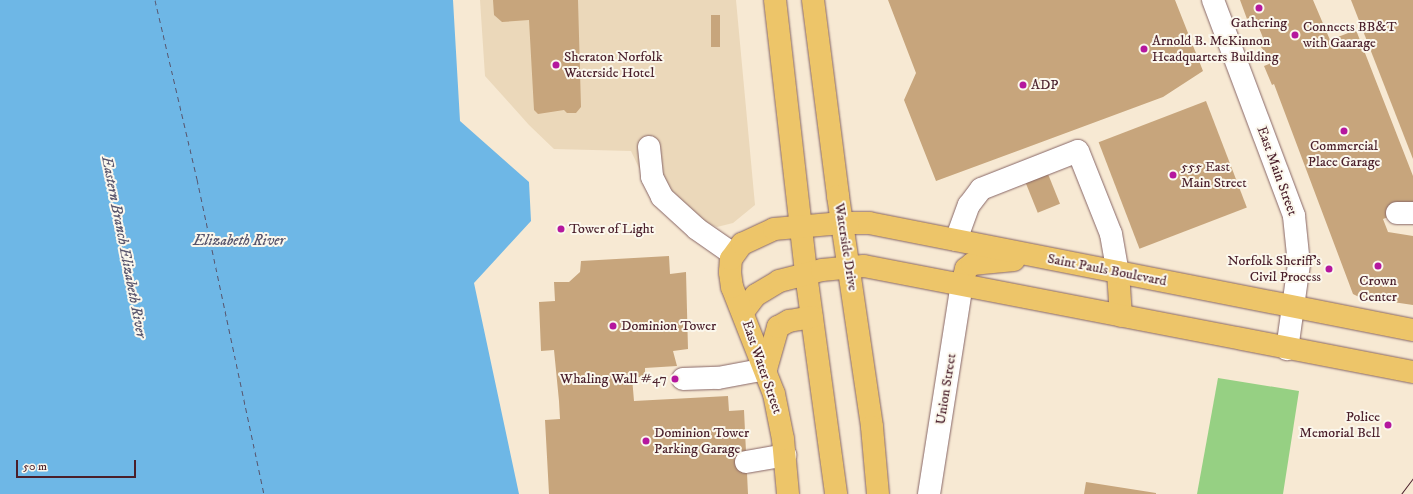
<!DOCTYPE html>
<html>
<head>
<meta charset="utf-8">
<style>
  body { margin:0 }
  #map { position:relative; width:1413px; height:494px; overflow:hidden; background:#f7e9d3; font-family:"IM FELL DW Pica",serif }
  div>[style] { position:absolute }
  .built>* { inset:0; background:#ebd8ba }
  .green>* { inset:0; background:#96d083 }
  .water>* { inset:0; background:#6eb7e6 }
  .ferry>* { height:1px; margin-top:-0.5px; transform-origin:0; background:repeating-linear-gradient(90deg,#57546c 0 5px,transparent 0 9px) }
  .building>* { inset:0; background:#c7a57c; transform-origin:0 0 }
  .roads { filter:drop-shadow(0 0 1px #876666) drop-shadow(0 0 1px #876666) }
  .minor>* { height:22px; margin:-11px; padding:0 11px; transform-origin:11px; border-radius:11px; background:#fff }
  .major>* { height:22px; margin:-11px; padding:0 11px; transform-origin:11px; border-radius:11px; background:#edc569 }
  .tram>* { height:1px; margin:-0.5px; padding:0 0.5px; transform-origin:0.5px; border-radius:0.5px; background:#4a1f2b }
  .dots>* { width:11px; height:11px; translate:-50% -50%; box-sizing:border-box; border:2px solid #fbf7ec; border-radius:50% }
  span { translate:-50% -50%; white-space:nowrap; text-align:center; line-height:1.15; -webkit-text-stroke:4px #fbf7ec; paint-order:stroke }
  .poi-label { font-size:14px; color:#4a1f2b }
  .left { translate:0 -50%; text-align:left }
  .right { translate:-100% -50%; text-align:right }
  .street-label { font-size:14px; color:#4a1f2b }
  .water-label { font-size:15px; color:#57546c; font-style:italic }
  .scale { position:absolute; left:16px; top:460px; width:120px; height:18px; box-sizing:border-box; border:2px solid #4a1f2b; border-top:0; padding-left:5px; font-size:12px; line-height:14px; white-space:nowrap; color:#4a1f2b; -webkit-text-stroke:3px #fbf7ec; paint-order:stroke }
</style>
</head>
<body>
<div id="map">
  <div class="built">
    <i style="clip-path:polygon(480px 0,736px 0,755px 205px,733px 223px,717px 227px,687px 215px,647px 185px,631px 151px,554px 149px,529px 125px,485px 76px)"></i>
  </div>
  <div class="green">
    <i style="clip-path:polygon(1218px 378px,1299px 391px,1283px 494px,1197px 494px)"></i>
  </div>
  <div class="water">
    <i style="clip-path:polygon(0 0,453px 0,460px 121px,529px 182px,531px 221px,474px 283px,519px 494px,0 494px)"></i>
  </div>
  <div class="ferry">
    <i style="left:155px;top:0;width:184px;rotate:76.8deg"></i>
    <i style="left:197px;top:179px;width:322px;rotate:78deg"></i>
  </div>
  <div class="building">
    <i style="clip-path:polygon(493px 0,578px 0,581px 107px,576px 113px,567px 113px,564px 110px,538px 114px,534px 110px,529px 20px,502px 22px,494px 15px)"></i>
    <i style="clip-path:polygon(888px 0,1175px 0,1203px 71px,1163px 97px,936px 181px,904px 100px,916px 73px)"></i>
    <i style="clip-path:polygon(1240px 0,1313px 0,1330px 40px,1356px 30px,1413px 176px,1413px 207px,1383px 219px,1388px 232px,1413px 236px,1413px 305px,1359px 297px,1353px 294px,1274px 84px,1272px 85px,1264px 66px,1274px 62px,1260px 46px,1264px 40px,1254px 16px,1247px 19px)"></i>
    <i style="clip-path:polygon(1351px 0,1413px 0,1413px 159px)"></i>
    <i style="left:711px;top:15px;width:9px;height:32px"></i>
    <i style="left:1206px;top:101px;width:114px;height:115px;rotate:69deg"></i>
    <i style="left:1048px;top:174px;width:32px;height:24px;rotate:68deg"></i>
    <i style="clip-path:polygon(669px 256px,670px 274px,686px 272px,688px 349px,673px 351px,677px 366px,645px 368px,645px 377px,632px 377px,634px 401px,728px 396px,729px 411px,744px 410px,748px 494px,549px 494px,545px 420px,560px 419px,559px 401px,554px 350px,541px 351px,539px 302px,555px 301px,554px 282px,569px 282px,580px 272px,581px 261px)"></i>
    <i style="clip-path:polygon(1086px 482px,1156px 493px,1156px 494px,1084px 494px)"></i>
  </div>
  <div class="roads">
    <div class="minor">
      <i style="left:1213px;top:0;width:231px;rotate:69.4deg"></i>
      <i style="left:1294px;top:216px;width:48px;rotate:84.1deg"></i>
      <i style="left:1299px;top:264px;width:86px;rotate:98deg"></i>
      <i style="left:649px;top:147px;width:30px;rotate:84deg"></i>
      <i style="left:652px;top:177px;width:22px;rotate:63deg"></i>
      <i style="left:662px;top:197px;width:47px;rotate:42.4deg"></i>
      <i style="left:697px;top:229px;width:44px;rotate:34.8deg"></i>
      <i style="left:1397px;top:213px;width:16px"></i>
      <i style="left:956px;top:240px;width:37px;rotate:-70deg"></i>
      <i style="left:969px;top:205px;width:20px;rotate:-53deg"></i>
      <i style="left:981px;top:189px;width:104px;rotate:-21.4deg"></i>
      <i style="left:1078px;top:151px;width:89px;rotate:68.3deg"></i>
      <i style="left:1111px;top:234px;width:39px;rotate:80deg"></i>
      <i style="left:683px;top:379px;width:35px;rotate:-2deg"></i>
      <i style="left:718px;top:378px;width:49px;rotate:-10.6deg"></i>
      <i style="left:746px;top:462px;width:40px;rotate:-10deg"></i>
      <i style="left:929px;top:494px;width:213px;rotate:-81.1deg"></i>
    </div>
    <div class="major">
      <i style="left:775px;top:0;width:276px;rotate:83.5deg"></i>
      <i style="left:806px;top:274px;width:222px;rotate:82.2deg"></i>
      <i style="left:813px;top:0;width:198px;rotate:82.7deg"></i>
      <i style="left:838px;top:196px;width:233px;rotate:81.6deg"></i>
      <i style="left:872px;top:427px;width:67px;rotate:84.9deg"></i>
      <i style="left:1118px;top:272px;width:44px;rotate:86.1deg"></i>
      <i style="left:962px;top:284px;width:16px;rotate:-75deg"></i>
      <i style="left:966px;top:269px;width:8px;rotate:-40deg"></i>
      <i style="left:972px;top:264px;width:42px;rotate:-5.4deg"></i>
      <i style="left:743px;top:312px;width:21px;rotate:-53deg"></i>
      <i style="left:756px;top:295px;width:27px;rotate:-31deg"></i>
      <i style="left:779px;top:281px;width:44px;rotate:-14.3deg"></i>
      <i style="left:822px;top:270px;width:42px;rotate:-5.4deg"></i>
      <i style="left:864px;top:266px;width:559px;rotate:10.93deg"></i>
      <i style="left:766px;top:369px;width:44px;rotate:-74.1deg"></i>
      <i style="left:778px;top:327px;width:13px;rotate:-29deg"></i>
      <i style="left:789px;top:321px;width:23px;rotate:-10deg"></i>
      <i style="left:788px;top:494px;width:55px;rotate:-95.2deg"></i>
      <i style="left:783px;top:439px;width:46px;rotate:-101.3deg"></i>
      <i style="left:774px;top:394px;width:115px;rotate:-111.4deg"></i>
      <i style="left:732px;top:287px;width:15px;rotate:-98deg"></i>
      <i style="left:730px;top:272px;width:13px;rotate:-86deg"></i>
      <i style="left:731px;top:259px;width:19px;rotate:-54deg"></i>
      <i style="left:742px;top:244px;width:35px;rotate:-25deg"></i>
      <i style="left:774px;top:229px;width:68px;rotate:-5deg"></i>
      <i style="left:842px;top:223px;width:27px"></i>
      <i style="left:869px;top:223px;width:554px;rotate:11.13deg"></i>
    </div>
  </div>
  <div class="tram">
    <i style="left:1401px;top:494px;width:20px;rotate:-53deg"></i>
  </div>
  <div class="dots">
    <i style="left:1259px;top:8px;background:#b5179e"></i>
    <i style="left:1295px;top:35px;background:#b5179e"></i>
    <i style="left:1144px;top:49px;background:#b5179e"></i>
    <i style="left:556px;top:65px;background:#b5179e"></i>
    <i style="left:1023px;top:85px;background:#b5179e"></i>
    <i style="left:1344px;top:131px;background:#b5179e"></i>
    <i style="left:1173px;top:175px;background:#b5179e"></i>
    <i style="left:561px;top:229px;background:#b5179e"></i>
    <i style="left:1378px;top:266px;background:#b5179e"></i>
    <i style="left:1329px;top:269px;background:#b5179e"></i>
    <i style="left:613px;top:326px;background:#b5179e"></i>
    <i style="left:675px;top:379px;background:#b5179e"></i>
    <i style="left:1388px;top:425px;background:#b5179e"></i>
    <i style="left:646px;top:441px;background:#b5179e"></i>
  </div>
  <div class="poi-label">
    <span style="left:1259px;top:23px">Gathering</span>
    <span class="left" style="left:1303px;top:35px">Connects BB&amp;T<br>with Gaarage</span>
    <span class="left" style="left:1152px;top:49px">Arnold B. McKinnon<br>Headquarters Building</span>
    <span class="left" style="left:564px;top:65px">Sheraton Norfolk<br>Waterside Hotel</span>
    <span class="left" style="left:1031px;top:85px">ADP</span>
    <span style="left:1344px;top:154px">Commercial<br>Place Garage</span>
    <span class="left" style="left:1181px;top:175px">555 East<br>Main Street</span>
    <span class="left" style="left:569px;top:229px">Tower of Light</span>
    <span class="right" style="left:1321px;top:269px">Norfolk Sheriff's<br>Civil Process</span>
    <span style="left:1378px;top:289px">Crown<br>Center</span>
    <span class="left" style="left:621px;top:326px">Dominion Tower</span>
    <span class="right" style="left:667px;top:379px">Whaling Wall #47</span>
    <span class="right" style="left:1380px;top:425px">Police<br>Memorial Bell</span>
    <span class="left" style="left:654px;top:441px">Dominion Tower<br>Parking Garage</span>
  </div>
  <div class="street-label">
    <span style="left:1277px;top:171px;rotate:70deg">East Main Street</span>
    <span style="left:846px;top:247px;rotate:81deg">Waterside Drive</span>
    <span style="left:1107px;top:270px;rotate:11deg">Saint Pauls Boulevard</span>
    <span style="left:762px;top:367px;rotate:71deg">East Water Street</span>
    <span style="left:946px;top:389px;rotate:-81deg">Union Street</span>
  </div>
  <div class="water-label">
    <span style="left:239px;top:241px">Elizabeth River</span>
    <span style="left:124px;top:247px;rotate:79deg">Eastern Branch Elizabeth River</span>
  </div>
  <div class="scale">50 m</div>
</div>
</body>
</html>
